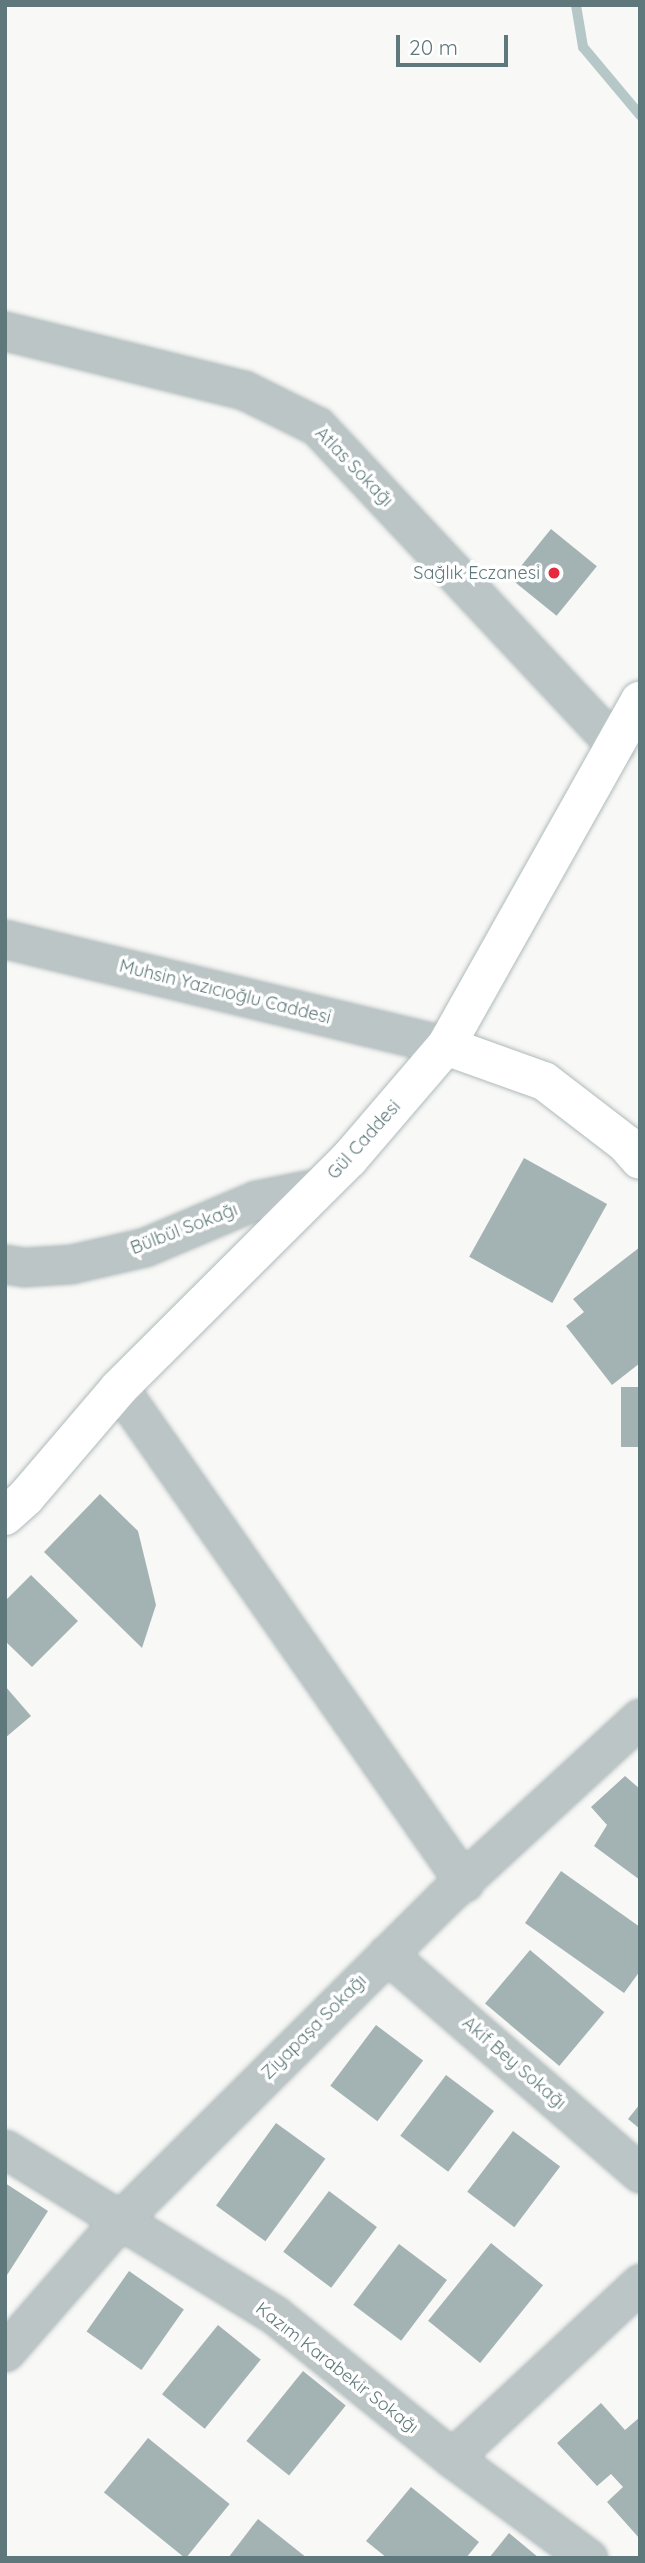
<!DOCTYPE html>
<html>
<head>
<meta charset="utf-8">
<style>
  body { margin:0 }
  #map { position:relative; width:645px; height:2563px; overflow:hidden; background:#f8f8f6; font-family:Quicksand,sans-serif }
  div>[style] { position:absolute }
  .stream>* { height:10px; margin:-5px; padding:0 5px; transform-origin:5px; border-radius:5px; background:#b5c7c7 }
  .building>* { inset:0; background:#a3b3b4; transform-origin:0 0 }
  .roads { filter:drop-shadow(0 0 2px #afbabb) drop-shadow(0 0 2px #afbabb) }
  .street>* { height:37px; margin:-18.5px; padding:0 18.5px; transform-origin:18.5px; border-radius:18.5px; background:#bcc5c6 }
  .secondary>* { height:38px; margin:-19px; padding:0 19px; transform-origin:19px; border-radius:19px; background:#fff }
  .dots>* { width:19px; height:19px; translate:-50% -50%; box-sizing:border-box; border:4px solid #fff; border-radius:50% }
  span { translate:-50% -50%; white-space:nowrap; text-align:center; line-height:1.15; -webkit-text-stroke:7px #fff; paint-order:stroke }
  .street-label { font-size:18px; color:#5e787b }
  .poi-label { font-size:18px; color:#5e787b }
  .right { translate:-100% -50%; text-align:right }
  .frame { position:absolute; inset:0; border:7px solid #5e787b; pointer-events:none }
  .scale { position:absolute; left:396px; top:35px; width:112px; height:32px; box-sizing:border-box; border:4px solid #5e787b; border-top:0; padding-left:9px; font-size:21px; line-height:24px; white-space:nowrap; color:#5e787b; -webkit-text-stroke:5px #fff; paint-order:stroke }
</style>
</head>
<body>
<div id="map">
  <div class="stream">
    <i style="left:576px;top:5px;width:43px;rotate:80.5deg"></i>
    <i style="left:583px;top:47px;width:89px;rotate:50deg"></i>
  </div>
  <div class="building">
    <i style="left:551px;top:529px;width:59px;height:64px;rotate:39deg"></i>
    <i style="left:524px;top:1158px;width:95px;height:113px;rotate:29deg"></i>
    <i style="clip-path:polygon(640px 1247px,640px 1363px,612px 1385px,566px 1326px,584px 1312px,573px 1299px)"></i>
    <i style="left:640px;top:1387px;width:60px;height:19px;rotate:90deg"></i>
    <i style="clip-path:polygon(100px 1494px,138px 1531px,156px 1605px,142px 1648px,44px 1552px)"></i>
    <i style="clip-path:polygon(31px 1575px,78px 1621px,32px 1667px,5px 1641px,5px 1601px)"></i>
    <i style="clip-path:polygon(5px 1686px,31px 1716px,5px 1738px)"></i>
    <i style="clip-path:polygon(625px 1776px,640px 1789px,640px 1880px,594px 1846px,607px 1825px,591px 1807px)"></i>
    <i style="clip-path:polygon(561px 1871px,640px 1927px,640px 1971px,624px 1993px,525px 1923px)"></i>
    <i style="left:530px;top:1950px;width:97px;height:70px;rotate:40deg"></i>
    <i style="left:376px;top:2025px;width:59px;height:76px;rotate:37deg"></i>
    <i style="left:446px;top:2075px;width:60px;height:76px;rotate:37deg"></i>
    <i style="clip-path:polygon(640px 2104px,640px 2129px,628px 2119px)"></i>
    <i style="left:276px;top:2123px;width:61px;height:102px;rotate:36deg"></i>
    <i style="left:513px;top:2131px;width:59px;height:76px;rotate:37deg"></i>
    <i style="clip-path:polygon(5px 2183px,48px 2211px,7px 2275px,5px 2274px)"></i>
    <i style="left:329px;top:2191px;width:60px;height:76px;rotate:37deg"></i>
    <i style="left:491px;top:2243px;width:67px;height:100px;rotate:39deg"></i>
    <i style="left:399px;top:2244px;width:60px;height:76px;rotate:37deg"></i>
    <i style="left:129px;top:2271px;width:67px;height:74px;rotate:35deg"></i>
    <i style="left:218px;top:2325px;width:55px;height:89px;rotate:39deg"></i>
    <i style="left:303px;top:2371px;width:55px;height:90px;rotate:39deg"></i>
    <i style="clip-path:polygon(601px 2403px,625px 2430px,640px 2417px,640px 2539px,607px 2502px,623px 2487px,611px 2474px,597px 2486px,557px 2443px)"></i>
    <i style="left:148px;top:2438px;width:105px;height:70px;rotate:39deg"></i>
    <i style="clip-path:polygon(411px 2487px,479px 2542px,466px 2558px,387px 2558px,366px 2541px)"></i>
    <i style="clip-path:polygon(258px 2519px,307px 2558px,228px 2558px)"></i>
    <i style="clip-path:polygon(509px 2533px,539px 2558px,489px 2558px)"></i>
  </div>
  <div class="roads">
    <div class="street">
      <i style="left:5px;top:331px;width:246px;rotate:13.9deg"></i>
      <i style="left:244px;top:390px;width:81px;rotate:26.3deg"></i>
      <i style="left:317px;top:426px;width:437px;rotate:46.9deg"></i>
      <i style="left:5px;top:939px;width:454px;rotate:13.6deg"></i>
      <i style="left:5px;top:1264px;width:19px;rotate:9deg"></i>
      <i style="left:24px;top:1267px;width:47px;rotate:-3.7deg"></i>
      <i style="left:71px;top:1264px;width:76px;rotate:-12.9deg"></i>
      <i style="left:145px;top:1247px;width:121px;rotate:-22.9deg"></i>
      <i style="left:256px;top:1200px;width:65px;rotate:-11.5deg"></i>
      <i style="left:119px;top:1388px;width:603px;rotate:55.07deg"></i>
      <i style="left:387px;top:1954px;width:335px;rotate:40.9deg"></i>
      <i style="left:5px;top:2149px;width:318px;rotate:31.6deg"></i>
      <i style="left:276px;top:2316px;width:226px;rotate:38.9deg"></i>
      <i style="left:452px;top:2458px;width:169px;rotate:36.3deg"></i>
      <i style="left:5px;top:2352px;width:175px;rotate:-48.9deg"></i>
      <i style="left:120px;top:2220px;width:457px;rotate:-44.8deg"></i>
      <i style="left:444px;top:1898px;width:266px;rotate:-42.6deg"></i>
      <i style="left:452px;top:2458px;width:257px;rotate:-42.9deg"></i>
    </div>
    <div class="secondary">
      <i style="left:446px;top:1046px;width:104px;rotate:19.7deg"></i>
      <i style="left:544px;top:1081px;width:103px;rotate:37.5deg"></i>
      <i style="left:626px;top:1144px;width:21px;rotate:49deg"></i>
      <i style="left:5px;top:1516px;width:28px;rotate:-42deg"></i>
      <i style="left:26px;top:1497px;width:143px;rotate:-49.5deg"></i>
      <i style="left:119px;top:1388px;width:325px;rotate:-44.9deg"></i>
      <i style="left:349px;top:1159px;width:149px;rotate:-49.4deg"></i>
      <i style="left:446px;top:1046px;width:396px;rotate:-60.7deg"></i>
    </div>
  </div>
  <div class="dots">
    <i style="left:554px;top:573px;background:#e5293e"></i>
  </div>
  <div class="street-label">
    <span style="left:354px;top:467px;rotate:46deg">Atlas Sokağı</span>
    <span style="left:225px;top:992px;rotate:14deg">Muhsin Yazıcıoğlu Caddesi</span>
    <span style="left:364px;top:1140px;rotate:-48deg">Gül Caddesi</span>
    <span style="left:184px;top:1229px;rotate:-21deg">Bülbül Sokağı</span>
    <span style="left:314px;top:2027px;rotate:-45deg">Ziyapaşa Sokağı</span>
    <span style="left:514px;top:2063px;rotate:41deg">Akif Bey Sokağı</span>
    <span style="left:337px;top:2368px;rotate:38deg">Kazım Karabekir Sokağı</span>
  </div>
  <div class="poi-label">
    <span class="right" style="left:540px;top:573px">Sağlık Eczanesi</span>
  </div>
  <div class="frame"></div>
  <div class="scale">20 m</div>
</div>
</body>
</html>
